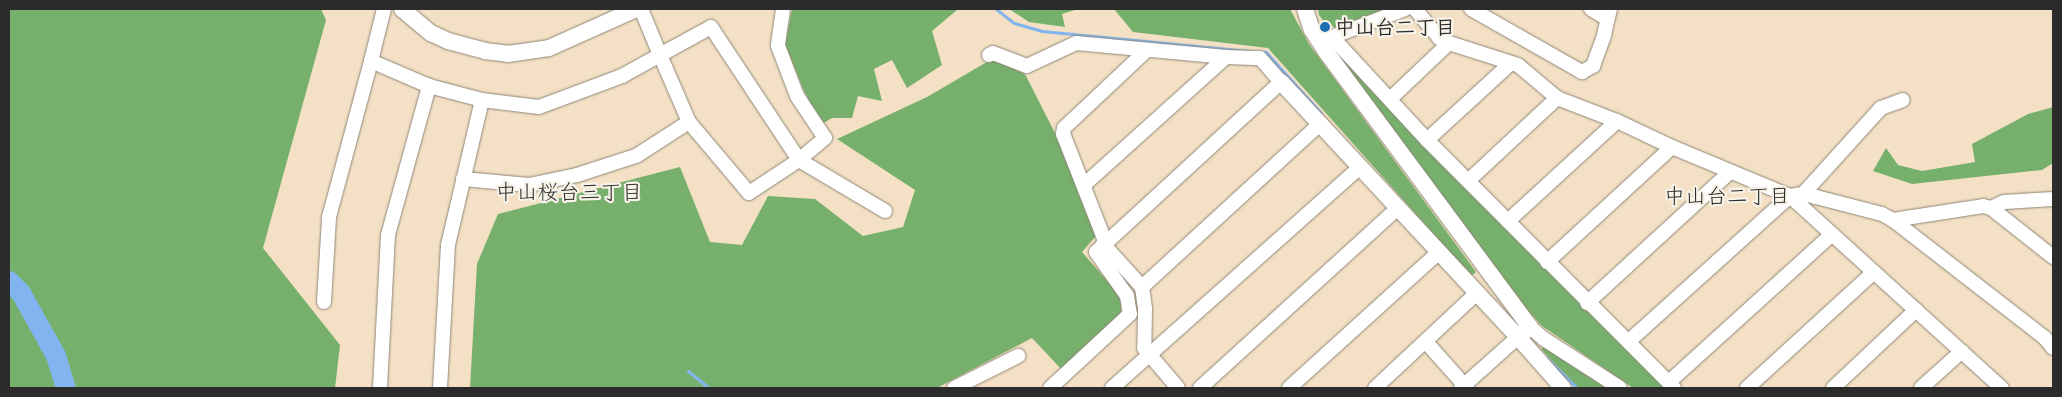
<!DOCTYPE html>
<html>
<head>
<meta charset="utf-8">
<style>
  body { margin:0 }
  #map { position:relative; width:2062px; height:397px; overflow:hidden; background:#f3e0c5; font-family:Caveat,"Klee One",sans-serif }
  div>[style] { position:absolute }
  .forest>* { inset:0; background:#77b06d }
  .stream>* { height:3px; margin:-1.5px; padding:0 1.5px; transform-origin:1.5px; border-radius:1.5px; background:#82b5ef }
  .river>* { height:20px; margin:-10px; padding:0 10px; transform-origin:10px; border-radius:10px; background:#82b5ef }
  .roads { filter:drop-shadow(0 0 1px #8f8678) drop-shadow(0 0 1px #8f8678) }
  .minor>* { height:14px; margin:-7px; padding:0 7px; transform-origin:7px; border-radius:7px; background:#fff }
  .tertiary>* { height:16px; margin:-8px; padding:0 8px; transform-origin:8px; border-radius:8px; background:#fff }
  .dots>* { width:14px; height:14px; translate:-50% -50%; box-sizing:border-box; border:2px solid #f7f3e8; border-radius:50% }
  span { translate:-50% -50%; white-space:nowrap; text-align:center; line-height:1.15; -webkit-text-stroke:4.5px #f7f3e8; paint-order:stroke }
  .poi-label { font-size:20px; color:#2b2b2b; font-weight:700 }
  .left { translate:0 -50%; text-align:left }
  .neighbourhood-label { font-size:21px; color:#2b2b2b }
  .frame { position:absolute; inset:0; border:10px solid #2b2b2b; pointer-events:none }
</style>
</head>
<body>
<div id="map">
  <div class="forest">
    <i style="clip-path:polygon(9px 9px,321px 9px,326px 20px,263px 248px,340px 345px,335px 388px,9px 388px)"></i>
    <i style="clip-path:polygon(792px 9px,956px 9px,957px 10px,932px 31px,942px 65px,907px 88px,892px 60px,874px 69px,882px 101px,858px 96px,852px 118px,832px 118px,822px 124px,804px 91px,785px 44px)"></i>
    <i style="clip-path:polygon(1009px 9px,1078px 9px,1062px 14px,1065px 27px,1029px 22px)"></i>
    <i style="clip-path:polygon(1114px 9px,1290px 9px,1309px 44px,1476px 272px,1471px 276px,1268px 48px,1133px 32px)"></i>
    <i style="clip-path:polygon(1318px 9px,1392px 9px,1340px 30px,1324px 22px,1319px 15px)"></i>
    <i style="clip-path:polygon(1333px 48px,1669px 388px,1633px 388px,1542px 326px,1520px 302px)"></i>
    <i style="clip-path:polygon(992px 59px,1025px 74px,1058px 139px,1096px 236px,1082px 252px,1117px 292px,1121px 299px,1121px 312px,1116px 321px,1062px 370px,1032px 338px,937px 388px,470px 388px,477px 264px,498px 214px,680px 167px,710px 242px,742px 245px,768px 196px,815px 199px,863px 236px,903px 227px,915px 190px,837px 139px,927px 97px)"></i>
    <i style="clip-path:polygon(2053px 107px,2053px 163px,2042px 170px,1912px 184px,1873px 171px,1886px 148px,1898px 165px,1922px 171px,1975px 162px,1972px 144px,2028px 114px)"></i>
    <i style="clip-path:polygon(1545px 346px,1608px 388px,1578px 388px,1541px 349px)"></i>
  </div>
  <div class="stream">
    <i style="left:996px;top:9px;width:23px;rotate:38deg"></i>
    <i style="left:1014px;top:23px;width:29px;rotate:16deg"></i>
    <i style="left:1042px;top:31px;width:210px;rotate:5.5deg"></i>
    <i style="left:1260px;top:52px;width:6px"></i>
    <i style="left:1266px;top:52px;width:82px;rotate:48deg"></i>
    <i style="left:1546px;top:357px;width:44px;rotate:45deg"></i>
    <i style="left:688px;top:371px;width:27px;rotate:39deg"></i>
  </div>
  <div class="river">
    <i style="left:9px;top:281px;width:17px;rotate:45deg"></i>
    <i style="left:21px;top:293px;width:72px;rotate:60.9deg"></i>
    <i style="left:56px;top:356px;width:34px;rotate:73deg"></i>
  </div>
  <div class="roads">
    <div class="minor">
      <i style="left:783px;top:9px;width:37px;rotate:98deg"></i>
      <i style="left:778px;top:46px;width:53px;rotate:69.2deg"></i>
      <i style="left:797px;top:96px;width:50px;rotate:56.3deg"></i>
      <i style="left:825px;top:138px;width:34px;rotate:140deg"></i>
      <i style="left:799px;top:160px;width:100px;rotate:30.7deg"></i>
      <i style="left:1415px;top:9px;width:38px;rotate:50deg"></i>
      <i style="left:1439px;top:38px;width:11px;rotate:27deg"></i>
      <i style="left:1471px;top:9px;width:128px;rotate:29.6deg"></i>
      <i style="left:1582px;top:72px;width:13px;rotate:-29deg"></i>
      <i style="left:1593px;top:66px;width:33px;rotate:-70deg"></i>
      <i style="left:1604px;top:35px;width:27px;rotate:-77deg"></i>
      <i style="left:1591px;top:9px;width:17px;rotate:31deg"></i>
      <i style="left:1332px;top:37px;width:140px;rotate:47.3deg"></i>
      <i style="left:1427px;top:140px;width:350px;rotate:45.1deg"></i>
      <i style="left:1324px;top:40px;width:87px;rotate:-20.9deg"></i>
      <i style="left:989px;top:55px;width:4px;rotate:-27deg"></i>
      <i style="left:993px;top:53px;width:36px;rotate:21deg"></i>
      <i style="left:1027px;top:66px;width:54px;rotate:-25.1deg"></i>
      <i style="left:1076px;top:43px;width:151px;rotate:5.3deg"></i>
      <i style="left:1226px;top:57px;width:34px;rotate:2deg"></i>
      <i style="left:1260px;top:58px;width:32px;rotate:49deg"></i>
      <i style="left:1281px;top:82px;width:251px;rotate:137.4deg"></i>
      <i style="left:1096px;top:252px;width:54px;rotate:54.8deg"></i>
      <i style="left:1127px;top:296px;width:18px;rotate:81deg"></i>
      <i style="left:1130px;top:314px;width:109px;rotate:137.2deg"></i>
      <i style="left:429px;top:86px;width:55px;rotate:14.8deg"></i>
      <i style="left:1390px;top:99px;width:81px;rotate:-43.5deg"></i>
      <i style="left:1449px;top:43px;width:72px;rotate:17.7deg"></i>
      <i style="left:1518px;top:65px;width:51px;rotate:40.2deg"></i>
      <i style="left:1557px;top:98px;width:64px;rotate:21deg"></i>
      <i style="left:1617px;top:121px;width:61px;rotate:25.3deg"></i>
      <i style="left:1672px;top:147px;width:128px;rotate:22.6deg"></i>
      <i style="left:1790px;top:196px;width:13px;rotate:-9deg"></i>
      <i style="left:1803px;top:194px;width:13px;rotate:13deg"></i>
      <i style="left:1816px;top:197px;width:68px;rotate:14.4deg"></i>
      <i style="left:1882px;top:214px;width:13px;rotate:29deg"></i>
      <i style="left:1893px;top:220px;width:91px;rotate:-8.8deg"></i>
      <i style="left:1983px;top:206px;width:8px;rotate:14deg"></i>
      <i style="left:1991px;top:208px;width:79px;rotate:38.3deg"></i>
      <i style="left:1427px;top:140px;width:114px;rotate:-42.5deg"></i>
      <i style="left:463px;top:179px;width:66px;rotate:5.2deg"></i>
      <i style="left:529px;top:185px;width:49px;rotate:-11.8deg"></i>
      <i style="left:577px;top:175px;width:62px;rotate:-17.9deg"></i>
      <i style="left:636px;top:156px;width:63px;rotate:-32.7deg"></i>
      <i style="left:1468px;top:181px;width:122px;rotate:-43deg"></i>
      <i style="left:1085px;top:184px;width:190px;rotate:-42deg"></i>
      <i style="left:1803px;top:194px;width:116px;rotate:-47.8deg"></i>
      <i style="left:1881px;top:108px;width:23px;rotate:-20deg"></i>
      <i style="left:1991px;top:208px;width:14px;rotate:-25deg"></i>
      <i style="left:2004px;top:202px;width:49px;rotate:-3.5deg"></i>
      <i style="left:1893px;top:220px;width:192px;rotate:37.8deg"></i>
      <i style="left:2045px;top:338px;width:13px;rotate:51deg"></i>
      <i style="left:1508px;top:221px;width:148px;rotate:-42.5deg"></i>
      <i style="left:1105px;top:241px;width:115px;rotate:-111.4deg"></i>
      <i style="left:1063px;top:134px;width:6px;rotate:-81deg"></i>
      <i style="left:1064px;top:128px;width:114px;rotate:-43.2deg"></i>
      <i style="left:1103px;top:244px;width:58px;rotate:47.8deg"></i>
      <i style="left:1142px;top:287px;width:22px;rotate:82deg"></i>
      <i style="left:1145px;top:309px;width:39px;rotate:91deg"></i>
      <i style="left:1144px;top:348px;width:52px;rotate:49.6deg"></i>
      <i style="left:1547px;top:262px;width:170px;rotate:-42.6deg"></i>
      <i style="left:1142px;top:287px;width:241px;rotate:-42.5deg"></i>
      <i style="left:324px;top:302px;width:85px;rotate:-86.6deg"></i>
      <i style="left:329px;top:217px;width:162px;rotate:-74.9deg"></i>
      <i style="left:1587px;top:303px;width:194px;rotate:-42.5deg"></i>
      <i style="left:1530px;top:327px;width:18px;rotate:41deg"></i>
      <i style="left:1544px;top:339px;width:90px;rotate:32.8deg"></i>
      <i style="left:1629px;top:341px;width:217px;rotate:-42deg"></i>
      <i style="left:1790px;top:196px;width:286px;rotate:42.2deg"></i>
      <i style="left:1426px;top:342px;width:62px;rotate:48.3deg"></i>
      <i style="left:1669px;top:382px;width:220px;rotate:-42.2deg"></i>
      <i style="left:380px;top:388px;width:153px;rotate:-87deg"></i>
      <i style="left:388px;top:235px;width:155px;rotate:-74.6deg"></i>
      <i style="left:429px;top:86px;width:63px;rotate:-156.7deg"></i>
      <i style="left:371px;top:61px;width:54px;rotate:-76deg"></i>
      <i style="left:440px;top:388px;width:143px;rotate:-86.8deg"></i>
      <i style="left:448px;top:245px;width:149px;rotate:-76.8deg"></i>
      <i style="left:482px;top:100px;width:57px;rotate:7deg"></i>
      <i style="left:539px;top:107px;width:89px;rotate:-20.5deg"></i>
      <i style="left:622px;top:76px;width:43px;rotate:-28.9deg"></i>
      <i style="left:660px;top:55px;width:58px;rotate:-28.8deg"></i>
      <i style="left:711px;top:27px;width:159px;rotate:56.5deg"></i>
      <i style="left:799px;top:160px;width:60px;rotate:146.6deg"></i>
      <i style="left:749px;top:193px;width:93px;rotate:-130.2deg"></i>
      <i style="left:689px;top:122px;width:73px;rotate:-113.4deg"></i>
      <i style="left:660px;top:55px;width:50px;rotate:-112.4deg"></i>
      <i style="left:954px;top:388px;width:72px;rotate:-26.6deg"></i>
      <i style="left:1112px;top:388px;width:332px;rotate:-41.7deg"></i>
      <i style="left:1200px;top:388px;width:268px;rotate:-42.3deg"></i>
      <i style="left:1289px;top:388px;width:201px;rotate:-42.2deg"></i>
      <i style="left:1375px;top:388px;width:139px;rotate:-43deg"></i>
      <i style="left:1461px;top:388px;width:76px;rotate:-41.8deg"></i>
      <i style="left:1747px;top:388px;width:172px;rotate:-42.4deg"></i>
      <i style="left:1833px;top:388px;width:114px;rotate:-43.2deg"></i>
      <i style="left:1921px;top:388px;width:55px;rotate:-42.1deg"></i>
    </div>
    <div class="tertiary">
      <i style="left:402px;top:9px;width:38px;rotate:40deg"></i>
      <i style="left:431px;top:33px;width:19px;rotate:25deg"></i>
      <i style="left:448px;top:41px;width:38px;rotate:15deg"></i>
      <i style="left:485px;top:51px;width:23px;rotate:7deg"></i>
      <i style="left:508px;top:54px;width:41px;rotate:-8.3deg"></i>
      <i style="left:549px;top:48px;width:95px;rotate:-24.1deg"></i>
      <i style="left:1305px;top:9px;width:22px;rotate:72deg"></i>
      <i style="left:1312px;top:30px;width:27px;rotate:57deg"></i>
      <i style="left:1327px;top:53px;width:341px;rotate:53.5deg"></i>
      <i style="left:1530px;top:327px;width:16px;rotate:140deg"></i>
      <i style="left:1518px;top:337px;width:68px;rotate:48.6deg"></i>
      <i style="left:1281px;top:82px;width:348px;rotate:47.1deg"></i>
    </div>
  </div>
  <div class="dots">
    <i style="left:1325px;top:27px;background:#1f6fb2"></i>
  </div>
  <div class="poi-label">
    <span class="left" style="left:1335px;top:27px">中山台二丁目</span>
  </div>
  <div class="neighbourhood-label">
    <span style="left:569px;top:192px">中山桜台三丁目</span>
    <span style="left:1727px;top:196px">中山台二丁目</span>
  </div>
  <div class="frame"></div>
</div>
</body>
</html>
